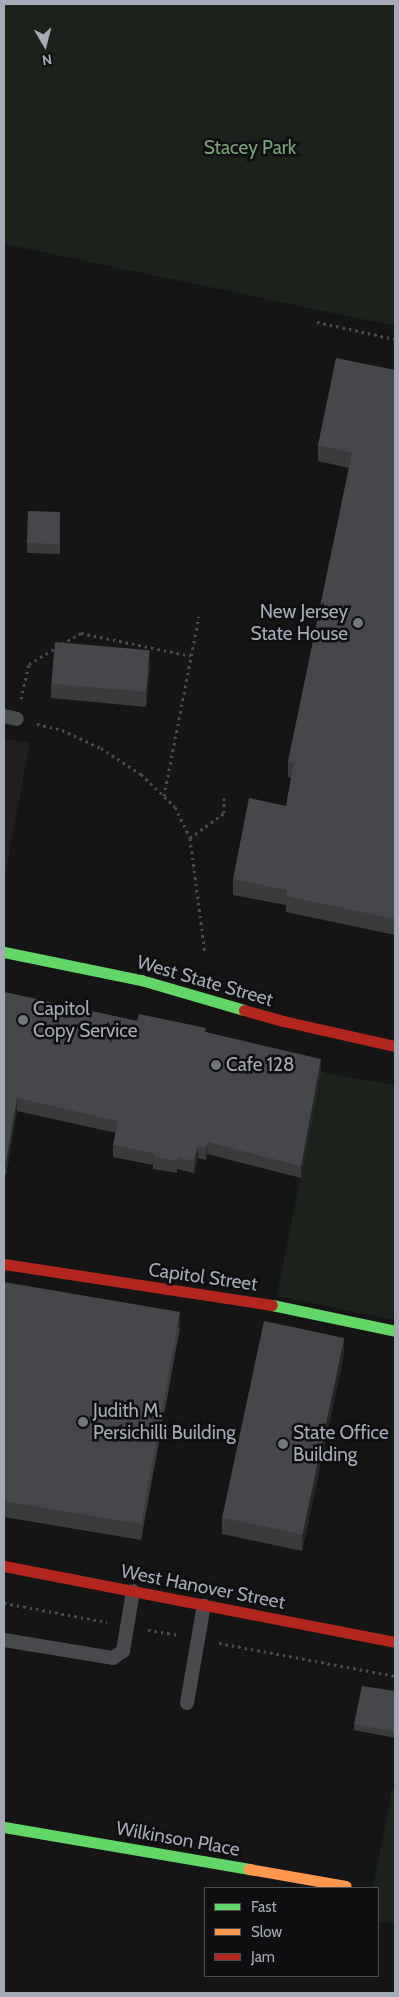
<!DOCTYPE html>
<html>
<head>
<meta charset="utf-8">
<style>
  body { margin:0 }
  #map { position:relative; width:399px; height:1997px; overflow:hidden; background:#151515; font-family:Cabin,sans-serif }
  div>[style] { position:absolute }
  .built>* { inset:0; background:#1f1f21 }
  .green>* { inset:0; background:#1a221b }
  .path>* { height:3px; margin-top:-1.5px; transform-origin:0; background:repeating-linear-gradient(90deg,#4a4c4f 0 2.5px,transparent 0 6.5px) }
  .lane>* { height:14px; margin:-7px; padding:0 7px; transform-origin:7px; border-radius:7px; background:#484a4e }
  .fast>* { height:11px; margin:-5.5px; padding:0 5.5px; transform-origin:5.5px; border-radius:5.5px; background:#63d668 }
  .slow>* { height:11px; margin:-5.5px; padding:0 5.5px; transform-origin:5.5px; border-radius:5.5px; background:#ff974d }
  .jam>* { height:11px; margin:-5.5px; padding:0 5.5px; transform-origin:5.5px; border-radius:5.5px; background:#b3261e }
  .wall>* { inset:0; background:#3a3b3d }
  .shaded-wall>* { inset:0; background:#262728; transform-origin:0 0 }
  .building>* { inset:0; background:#45474a; transform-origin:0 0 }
  .dots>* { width:14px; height:14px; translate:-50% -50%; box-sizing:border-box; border:2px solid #0f0f11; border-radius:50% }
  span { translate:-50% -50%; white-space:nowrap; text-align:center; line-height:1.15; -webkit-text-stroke:5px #0f0f11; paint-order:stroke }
  .park-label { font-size:19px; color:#7aa47b }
  .poi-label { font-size:19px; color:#a4aab7 }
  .right { translate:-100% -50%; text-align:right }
  .left { translate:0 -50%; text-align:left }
  .street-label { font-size:19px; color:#a4aab7 }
  .frame { position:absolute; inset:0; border:5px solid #a4aab7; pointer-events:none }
  .legend { position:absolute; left:204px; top:1887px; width:175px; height:90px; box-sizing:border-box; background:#0f0f11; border:1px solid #4b4d53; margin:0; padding:6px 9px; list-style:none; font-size:15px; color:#a4aab7 }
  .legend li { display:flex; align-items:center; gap:10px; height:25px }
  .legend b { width:25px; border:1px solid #4b4d53 }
  .north { position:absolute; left:20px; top:20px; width:50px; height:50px; -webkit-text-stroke:4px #0f0f11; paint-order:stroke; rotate:172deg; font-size:14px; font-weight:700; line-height:20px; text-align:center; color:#a4aab7 }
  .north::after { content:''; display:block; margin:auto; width:18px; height:22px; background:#a4aab7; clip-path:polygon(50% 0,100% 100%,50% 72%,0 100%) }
</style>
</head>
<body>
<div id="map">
  <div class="built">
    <i style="clip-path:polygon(4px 739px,30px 742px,4px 881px)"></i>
  </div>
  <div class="green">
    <i style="clip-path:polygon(4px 4px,395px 4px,395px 326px,4px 244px)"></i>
    <i style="clip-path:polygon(321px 1072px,395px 1085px,395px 1320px,277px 1296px)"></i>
    <i style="clip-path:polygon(392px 1788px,395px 1789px,395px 1924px,378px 1921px,378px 1888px,373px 1888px)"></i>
  </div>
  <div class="path">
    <i style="left:317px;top:322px;width:80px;rotate:12.3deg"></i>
    <i style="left:62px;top:644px;width:22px;rotate:-30deg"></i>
    <i style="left:81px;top:633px;width:112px;rotate:11.8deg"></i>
    <i style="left:21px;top:699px;width:36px;rotate:-77deg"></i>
    <i style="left:29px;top:664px;width:33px;rotate:-31deg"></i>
    <i style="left:37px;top:724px;width:26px;rotate:13deg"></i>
    <i style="left:62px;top:730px;width:43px;rotate:24.8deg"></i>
    <i style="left:101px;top:748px;width:48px;rotate:33deg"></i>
    <i style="left:141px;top:774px;width:47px;rotate:44.1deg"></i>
    <i style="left:175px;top:807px;width:34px;rotate:64deg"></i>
    <i style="left:190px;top:838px;width:116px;rotate:82.6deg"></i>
    <i style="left:164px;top:796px;width:183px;rotate:-79deg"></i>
    <i style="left:190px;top:838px;width:42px;rotate:-36.3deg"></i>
    <i style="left:224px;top:813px;width:15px;rotate:-90deg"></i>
    <i style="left:4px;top:1603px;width:105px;rotate:10.5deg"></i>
    <i style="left:148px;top:1630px;width:30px;rotate:9deg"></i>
    <i style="left:219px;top:1643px;width:179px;rotate:10.6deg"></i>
  </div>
  <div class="lane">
    <i style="left:4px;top:716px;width:13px;rotate:13deg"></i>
    <i style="left:4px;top:1640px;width:110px;rotate:9.4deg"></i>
    <i style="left:113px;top:1658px;width:12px;rotate:-35deg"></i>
    <i style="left:123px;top:1651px;width:61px;rotate:-80.5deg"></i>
    <i style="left:187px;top:1703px;width:99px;rotate:-80.2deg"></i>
  </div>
  <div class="fast">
    <i style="left:4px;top:952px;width:140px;rotate:11.6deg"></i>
    <i style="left:141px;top:980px;width:107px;rotate:16.2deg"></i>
    <i style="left:272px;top:1305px;width:126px;rotate:11.9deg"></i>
    <i style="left:4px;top:1827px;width:249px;rotate:9.7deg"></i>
  </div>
  <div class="slow">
    <i style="left:249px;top:1869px;width:98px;rotate:9.9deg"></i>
  </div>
  <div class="jam">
    <i style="left:244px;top:1010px;width:41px;rotate:15.8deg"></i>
    <i style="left:283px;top:1021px;width:115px;rotate:12.6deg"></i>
    <i style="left:4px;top:1264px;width:271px;rotate:8.7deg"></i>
    <i style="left:4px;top:1566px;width:398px;rotate:11deg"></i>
  </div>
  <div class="wall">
    <i style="clip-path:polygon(395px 370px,395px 935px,286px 912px,286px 905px,233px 895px,233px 879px,286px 806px,291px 778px,288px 777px,288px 762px,349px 468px,318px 461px,318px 445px)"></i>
    <i style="clip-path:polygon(60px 512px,60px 554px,27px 553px,27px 543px)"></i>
    <i style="clip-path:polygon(150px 665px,146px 707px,51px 698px,51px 684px)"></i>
    <i style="clip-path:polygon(4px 992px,137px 1021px,206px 1032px,321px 1072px,301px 1178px,207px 1154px,206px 1160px,198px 1158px,194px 1173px,177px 1169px,177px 1173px,153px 1169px,153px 1165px,113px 1157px,113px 1145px,116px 1133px,17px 1111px,6px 1175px,4px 1174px)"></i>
    <i style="clip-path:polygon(4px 1282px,180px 1328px,141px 1540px,4px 1517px)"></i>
    <i style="clip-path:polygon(344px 1354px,302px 1551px,222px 1534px,222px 1518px)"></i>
    <i style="clip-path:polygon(395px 1691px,395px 1738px,354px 1730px,354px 1724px)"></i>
  </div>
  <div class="shaded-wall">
    <i style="clip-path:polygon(150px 651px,150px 665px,146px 707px,146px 693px)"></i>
    <i style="clip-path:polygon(321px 1059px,321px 1072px,301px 1178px,301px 1166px)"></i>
    <i style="clip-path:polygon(17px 1098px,17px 1111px,6px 1175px,6px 1162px)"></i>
    <i style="clip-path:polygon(207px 1142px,207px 1154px,206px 1160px,206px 1148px)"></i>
    <i style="clip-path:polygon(198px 1146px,198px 1158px,194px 1173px,194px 1161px)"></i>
    <i style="left:180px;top:1312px;width:16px;height:216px;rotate:90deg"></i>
    <i style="clip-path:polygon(344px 1338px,344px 1354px,302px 1551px,302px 1535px)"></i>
  </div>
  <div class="building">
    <i style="clip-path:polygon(336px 358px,395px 370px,395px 919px,286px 896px,287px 890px,233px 879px,249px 798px,286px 806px,294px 763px,288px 762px,352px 453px,318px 445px)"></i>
    <i style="left:28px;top:511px;width:32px;height:32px;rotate:2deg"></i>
    <i style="left:55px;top:642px;width:95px;height:42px;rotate:5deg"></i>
    <i style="clip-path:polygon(4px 992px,137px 1021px,139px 1014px,206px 1028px,205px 1032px,321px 1059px,301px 1166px,207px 1142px,206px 1148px,198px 1146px,194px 1161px,177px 1157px,177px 1161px,153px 1156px,154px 1153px,113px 1145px,118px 1121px,17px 1098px,6px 1162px,4px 1162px)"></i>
    <i style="clip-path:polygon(4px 1282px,180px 1312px,141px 1524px,4px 1501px)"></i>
    <i style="left:264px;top:1321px;width:82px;height:201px;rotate:12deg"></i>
    <i style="clip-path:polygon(362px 1686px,395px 1691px,395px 1732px,354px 1724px)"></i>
  </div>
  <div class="dots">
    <i style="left:358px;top:623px;background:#72767e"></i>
    <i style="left:23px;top:1020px;background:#72767e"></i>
    <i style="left:216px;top:1065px;background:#72767e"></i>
    <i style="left:83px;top:1422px;background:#72767e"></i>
    <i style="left:283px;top:1444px;background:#72767e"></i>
  </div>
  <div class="park-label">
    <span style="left:250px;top:148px">Stacey Park</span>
  </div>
  <div class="poi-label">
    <span class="right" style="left:348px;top:623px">New Jersey<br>State House</span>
    <span class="left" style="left:33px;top:1020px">Capitol<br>Copy Service</span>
    <span class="left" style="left:226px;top:1065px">Cafe 128</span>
    <span class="left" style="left:93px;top:1422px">Judith M.<br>Persichilli Building</span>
    <span class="left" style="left:293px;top:1444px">State Office<br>Building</span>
  </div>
  <div class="street-label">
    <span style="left:205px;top:981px;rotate:16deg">West State Street</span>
    <span style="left:203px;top:1277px;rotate:8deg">Capitol Street</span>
    <span style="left:203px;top:1587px;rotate:11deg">West Hanover Street</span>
    <span style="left:178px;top:1839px;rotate:10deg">Wilkinson Place</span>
  </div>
  <div class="frame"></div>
  <ul class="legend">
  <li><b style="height:6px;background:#63d668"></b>Fast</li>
  <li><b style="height:6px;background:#ff974d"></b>Slow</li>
  <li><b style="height:6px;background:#b3261e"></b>Jam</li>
  </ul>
  <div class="north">N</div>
</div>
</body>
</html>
